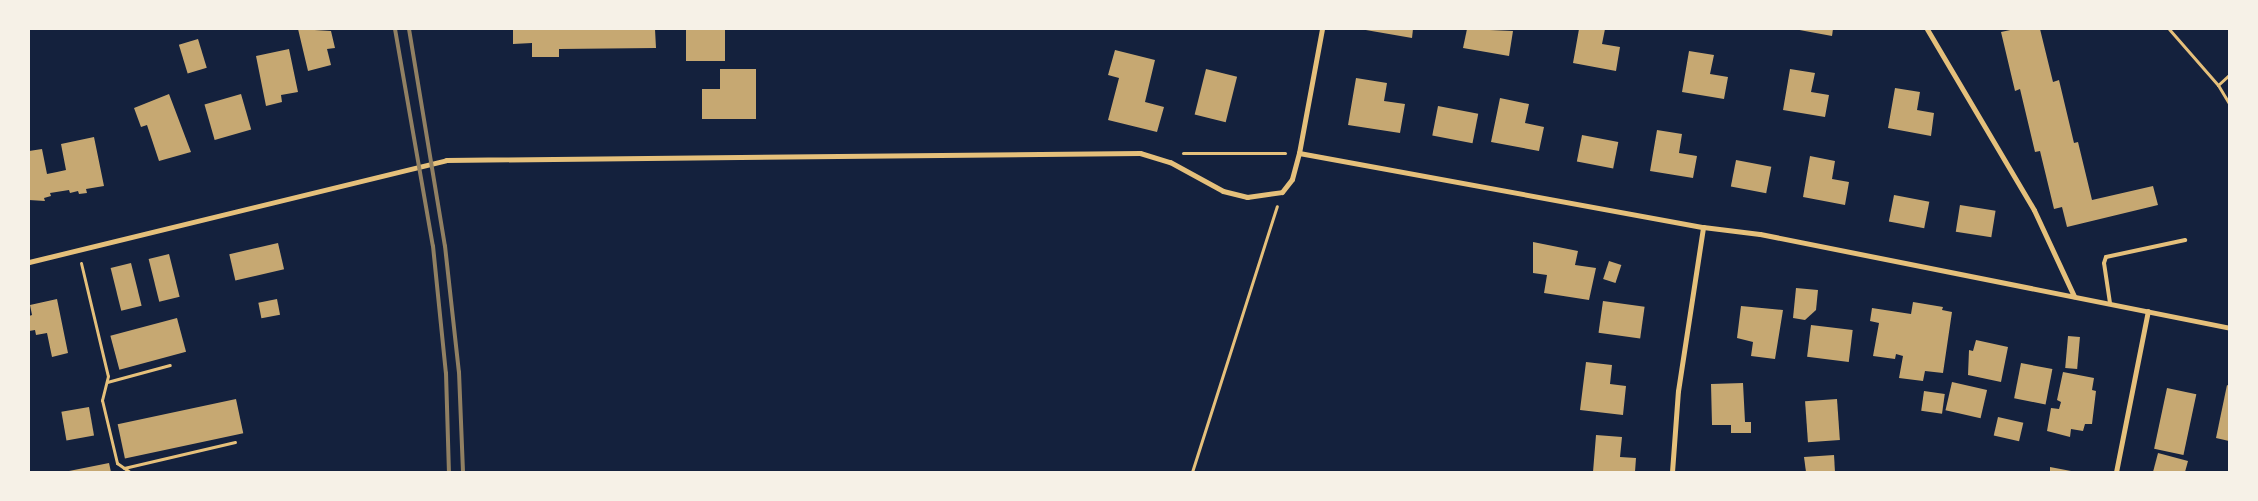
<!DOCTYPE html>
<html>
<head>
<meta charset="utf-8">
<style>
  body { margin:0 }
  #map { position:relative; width:2258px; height:501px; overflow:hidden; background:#14213d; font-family:Lato,sans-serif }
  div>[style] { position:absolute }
  .building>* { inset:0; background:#c6a872; transform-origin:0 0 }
  .path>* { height:3px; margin:-1.5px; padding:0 1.5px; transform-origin:1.5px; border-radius:1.5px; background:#e5c07b }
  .service>* { height:4px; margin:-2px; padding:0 2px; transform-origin:2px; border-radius:2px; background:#e5c07b }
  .minor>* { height:5px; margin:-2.5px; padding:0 2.5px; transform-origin:2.5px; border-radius:2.5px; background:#e5c07b }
  .rail>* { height:4px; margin:-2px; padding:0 2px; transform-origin:2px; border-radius:2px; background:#918062 }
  span { translate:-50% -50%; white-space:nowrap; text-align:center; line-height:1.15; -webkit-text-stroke:4px #f6f1e7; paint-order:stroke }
  .frame { position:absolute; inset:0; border:30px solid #f6f1e7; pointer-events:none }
</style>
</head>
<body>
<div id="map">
  <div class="building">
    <i style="clip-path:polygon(298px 29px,331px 31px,335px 48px,327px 49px,331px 65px,308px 71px)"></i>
    <i style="clip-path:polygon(513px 29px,655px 29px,656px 48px,559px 49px,559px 57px,532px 57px,532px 43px,513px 44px)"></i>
    <i style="left:686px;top:29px;width:39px;height:32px"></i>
    <i style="clip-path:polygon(1360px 29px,1413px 29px,1412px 38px)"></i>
    <i style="clip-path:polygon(1467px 29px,1513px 31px,1509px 56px,1463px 48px)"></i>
    <i style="clip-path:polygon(1579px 29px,1605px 29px,1602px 44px,1620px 47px,1616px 71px,1573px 63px)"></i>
    <i style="clip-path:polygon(1794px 29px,1833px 29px,1832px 36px)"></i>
    <i style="clip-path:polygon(2015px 29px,2040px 29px,2053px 82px,2059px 80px,2074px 143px,2078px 142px,2092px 200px,2153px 186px,2158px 205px,2067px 227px,2062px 207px,2054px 209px,2040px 151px,2035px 152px,2020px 89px,2015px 91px,2001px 32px)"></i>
    <i style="left:198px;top:39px;width:30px;height:20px;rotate:73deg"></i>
    <i style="clip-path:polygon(289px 49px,298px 92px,281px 95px,282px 102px,266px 106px,256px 56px)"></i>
    <i style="clip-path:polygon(1115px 50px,1155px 60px,1145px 102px,1164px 107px,1157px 132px,1108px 120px,1119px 78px,1108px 75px)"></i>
    <i style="clip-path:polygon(1689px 51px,1714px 55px,1710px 74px,1728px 77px,1724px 99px,1682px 92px)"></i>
    <i style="clip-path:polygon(720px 69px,756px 69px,756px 119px,702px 119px,702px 89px,720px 89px)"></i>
    <i style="left:1206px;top:69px;width:32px;height:47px;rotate:14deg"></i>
    <i style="clip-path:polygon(1790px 69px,1815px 73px,1811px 92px,1829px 95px,1825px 117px,1783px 110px)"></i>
    <i style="clip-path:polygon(1356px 78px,1387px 83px,1384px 101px,1405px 104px,1400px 133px,1348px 125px)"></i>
    <i style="clip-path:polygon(1895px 88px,1920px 92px,1917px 110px,1934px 113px,1931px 136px,1888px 128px)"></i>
    <i style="clip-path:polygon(169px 94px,191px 152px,159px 161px,147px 125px,141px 127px,134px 108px)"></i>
    <i style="left:241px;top:94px;width:37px;height:38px;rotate:74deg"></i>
    <i style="clip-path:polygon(1500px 98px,1529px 104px,1525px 123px,1544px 127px,1539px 151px,1491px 142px)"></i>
    <i style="left:1438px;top:106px;width:41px;height:30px;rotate:11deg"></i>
    <i style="clip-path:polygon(1657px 130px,1682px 134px,1679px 153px,1697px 156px,1693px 178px,1650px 171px)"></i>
    <i style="left:1582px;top:135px;width:37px;height:27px;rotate:11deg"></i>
    <i style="clip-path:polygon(94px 137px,104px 186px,86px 189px,87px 193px,79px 194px,78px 191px,70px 193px,69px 190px,50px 193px,51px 196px,44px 198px,45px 201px,29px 200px,29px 151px,42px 149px,47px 174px,57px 172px,66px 170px,61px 144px)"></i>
    <i style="clip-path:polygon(1810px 156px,1835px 161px,1832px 179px,1849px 182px,1845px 205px,1803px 197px)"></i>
    <i style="left:1736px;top:160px;width:36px;height:27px;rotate:11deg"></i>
    <i style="left:1894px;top:195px;width:36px;height:27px;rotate:11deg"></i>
    <i style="left:1960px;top:205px;width:36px;height:27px;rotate:9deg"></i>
    <i style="clip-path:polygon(1533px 242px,1578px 251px,1575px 265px,1596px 268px,1589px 300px,1544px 293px,1547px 275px,1533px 273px)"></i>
    <i style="left:278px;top:243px;width:27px;height:50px;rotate:77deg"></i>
    <i style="left:169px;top:254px;width:44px;height:21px;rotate:76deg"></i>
    <i style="left:1609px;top:261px;width:13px;height:19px;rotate:18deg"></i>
    <i style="left:131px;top:263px;width:44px;height:21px;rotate:76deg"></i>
    <i style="clip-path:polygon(1796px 288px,1818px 290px,1816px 310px,1805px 320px,1793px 318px)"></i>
    <i style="clip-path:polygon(57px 299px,68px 353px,52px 357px,47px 333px,36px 335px,35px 330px,29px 331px,29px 316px,32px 315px,30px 305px)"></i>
    <i style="left:277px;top:299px;width:16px;height:19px;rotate:79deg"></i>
    <i style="left:1603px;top:301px;width:42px;height:32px;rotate:8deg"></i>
    <i style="clip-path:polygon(1913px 302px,1943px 307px,1942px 310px,1952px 312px,1943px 373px,1925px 371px,1923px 381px,1899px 378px,1903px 356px,1896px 354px,1895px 359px,1873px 356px,1879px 323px,1870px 321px,1872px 308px,1911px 314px)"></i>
    <i style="clip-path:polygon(1741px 306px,1783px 310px,1775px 359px,1751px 356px,1753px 342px,1737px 338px)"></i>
    <i style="left:177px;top:318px;width:35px;height:69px;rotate:75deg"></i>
    <i style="left:1811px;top:325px;width:42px;height:32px;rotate:7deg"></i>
    <i style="left:2068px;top:336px;width:12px;height:32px;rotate:5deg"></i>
    <i style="clip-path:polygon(1976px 340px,2008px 347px,2001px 382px,1968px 375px,1969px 350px,1973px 351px)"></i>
    <i style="clip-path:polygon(1586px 362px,1612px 365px,1610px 384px,1626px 386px,1623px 415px,1580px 410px)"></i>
    <i style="left:2021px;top:363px;width:32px;height:36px;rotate:11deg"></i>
    <i style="clip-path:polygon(2063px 372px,2094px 378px,2092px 390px,2096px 391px,2092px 424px,2085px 424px,2083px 431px,2071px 429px,2070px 437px,2047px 431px,2051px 408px,2059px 409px,2061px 402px,2057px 400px)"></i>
    <i style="left:1952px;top:382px;width:36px;height:29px;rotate:13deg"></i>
    <i style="clip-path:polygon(1743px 383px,1745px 422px,1751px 422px,1751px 433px,1731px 433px,1731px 425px,1712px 425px,1711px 384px)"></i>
    <i style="clip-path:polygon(2227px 385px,2229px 386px,2229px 441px,2216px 438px)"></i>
    <i style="left:2167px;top:388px;width:30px;height:62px;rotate:12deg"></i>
    <i style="left:1924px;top:391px;width:21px;height:20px;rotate:8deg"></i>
    <i style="left:236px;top:399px;width:35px;height:121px;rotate:78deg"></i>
    <i style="left:1837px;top:399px;width:41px;height:32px;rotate:86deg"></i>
    <i style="left:89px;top:407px;width:29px;height:28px;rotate:80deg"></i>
    <i style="left:1998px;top:417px;width:26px;height:19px;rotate:13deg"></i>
    <i style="clip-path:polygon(1596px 435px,1622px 437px,1620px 457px,1636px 458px,1635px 472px,1593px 472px)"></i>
    <i style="clip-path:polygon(2158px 453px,2188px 461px,2185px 472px,2153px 472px)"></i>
    <i style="clip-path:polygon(1834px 455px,1835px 472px,1806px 472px,1804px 457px)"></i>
    <i style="clip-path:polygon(109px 463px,111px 472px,69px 472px,69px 471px)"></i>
    <i style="clip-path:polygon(2050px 467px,2071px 471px,2071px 472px,2050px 472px)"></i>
  </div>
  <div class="path">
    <i style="left:2169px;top:29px;width:74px;rotate:48.8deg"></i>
    <i style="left:2218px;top:85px;width:15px;rotate:-42deg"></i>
    <i style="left:2218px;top:85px;width:21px;rotate:59deg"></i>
    <i style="left:1183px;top:153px;width:102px"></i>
    <i style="left:81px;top:263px;width:116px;rotate:76.6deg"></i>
    <i style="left:108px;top:376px;width:25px;rotate:104deg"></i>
    <i style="left:102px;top:400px;width:65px;rotate:76.6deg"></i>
    <i style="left:117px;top:463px;width:16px;rotate:35deg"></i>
    <i style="left:107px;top:382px;width:65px;rotate:-15.1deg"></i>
    <i style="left:124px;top:468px;width:114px;rotate:-13.2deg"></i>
    <i style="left:1192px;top:472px;width:279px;rotate:-72.3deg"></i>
  </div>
  <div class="service">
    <i style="left:2110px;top:303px;width:40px;rotate:-98.5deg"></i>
    <i style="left:2104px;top:263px;width:6px;rotate:-72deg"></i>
    <i style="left:2106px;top:257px;width:81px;rotate:-12.1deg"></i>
  </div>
  <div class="minor">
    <i style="left:1927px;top:29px;width:210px;rotate:59.4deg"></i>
    <i style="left:2034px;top:210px;width:95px;rotate:65.1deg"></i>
    <i style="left:1299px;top:153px;width:411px;rotate:10.4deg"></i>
    <i style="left:1703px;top:227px;width:57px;rotate:7deg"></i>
    <i style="left:1760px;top:234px;width:478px;rotate:11.3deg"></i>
    <i style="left:29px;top:262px;width:429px;rotate:-13.7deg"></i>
    <i style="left:446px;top:160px;width:694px;rotate:-0.58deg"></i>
    <i style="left:1140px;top:153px;width:31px;rotate:17deg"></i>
    <i style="left:1170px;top:162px;width:60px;rotate:28.7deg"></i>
    <i style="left:1223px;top:191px;width:25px;rotate:14deg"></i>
    <i style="left:1247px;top:197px;width:35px;rotate:-8deg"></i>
    <i style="left:1282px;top:192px;width:16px;rotate:-52deg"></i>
    <i style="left:1292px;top:179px;width:27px;rotate:-75deg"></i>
    <i style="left:1299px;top:153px;width:126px;rotate:-79.5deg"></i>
    <i style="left:1672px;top:472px;width:81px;rotate:-85.8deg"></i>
    <i style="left:1678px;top:391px;width:166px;rotate:-81.3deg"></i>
    <i style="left:2116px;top:472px;width:164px;rotate:-78.8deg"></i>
  </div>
  <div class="rail">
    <i style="left:395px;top:29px;width:220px;rotate:80.1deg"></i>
    <i style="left:433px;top:246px;width:128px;rotate:84.2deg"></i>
    <i style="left:446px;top:373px;width:99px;rotate:88.3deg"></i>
    <i style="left:409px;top:29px;width:220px;rotate:80.6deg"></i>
    <i style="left:445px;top:246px;width:127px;rotate:83.7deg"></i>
    <i style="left:459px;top:372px;width:100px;rotate:87.7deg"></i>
  </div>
  <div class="frame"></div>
</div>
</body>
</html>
